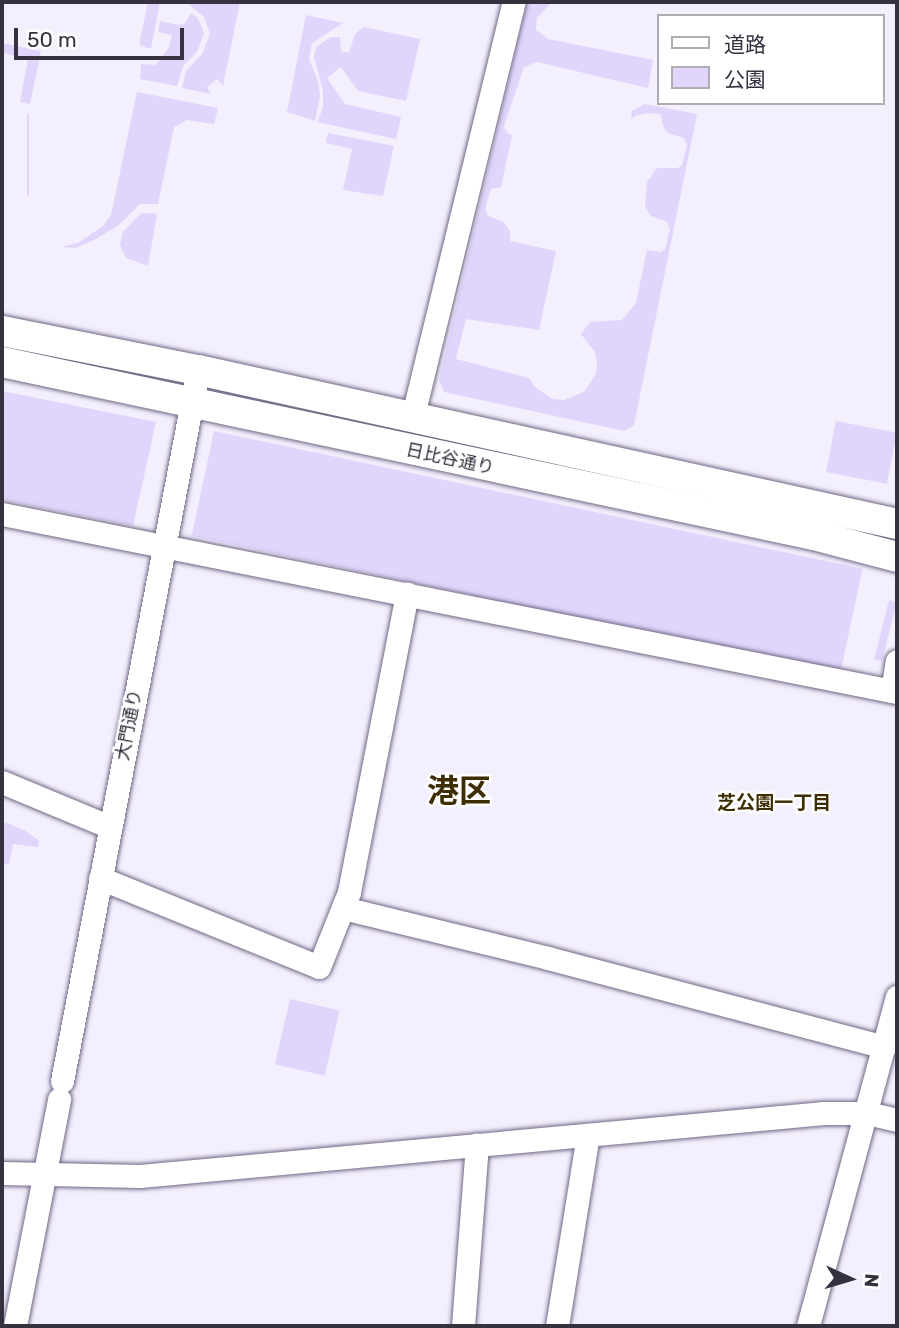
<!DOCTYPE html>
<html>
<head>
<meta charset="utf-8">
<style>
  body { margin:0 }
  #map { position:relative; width:899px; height:1328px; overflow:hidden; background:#f3effd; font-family:Rubik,"Noto Sans JP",sans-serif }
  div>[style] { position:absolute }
  .green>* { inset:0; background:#e1d5fc; transform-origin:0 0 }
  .roads { filter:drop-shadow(0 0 2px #716785) drop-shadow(0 0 2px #716785) }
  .minor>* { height:23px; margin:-11.5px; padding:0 11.5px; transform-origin:11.5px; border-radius:11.5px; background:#fff }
  .major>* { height:30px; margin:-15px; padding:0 15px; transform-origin:15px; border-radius:15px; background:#fff }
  span { translate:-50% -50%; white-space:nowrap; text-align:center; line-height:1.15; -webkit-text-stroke:5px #fff; paint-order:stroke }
  .street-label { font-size:18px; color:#35313f }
  .neighbourhood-label { font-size:19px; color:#3d2d03; font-weight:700 }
  .town-label { font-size:32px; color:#3d2d03; font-weight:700 }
  .frame { position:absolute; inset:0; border:4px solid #35313f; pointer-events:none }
  .legend { position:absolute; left:657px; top:14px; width:228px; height:91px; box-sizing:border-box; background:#fff; border:2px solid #aeadb2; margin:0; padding:9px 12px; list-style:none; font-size:21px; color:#35313f }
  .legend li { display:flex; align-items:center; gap:14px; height:35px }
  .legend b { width:35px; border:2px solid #aeadb2 }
  .north { position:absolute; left:815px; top:1244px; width:70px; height:70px; -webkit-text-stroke:5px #fff; paint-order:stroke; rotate:94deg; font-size:19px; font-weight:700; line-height:28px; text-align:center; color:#35313f }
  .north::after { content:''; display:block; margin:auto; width:24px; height:32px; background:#35313f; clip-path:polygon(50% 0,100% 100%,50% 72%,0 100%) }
  .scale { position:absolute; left:14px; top:28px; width:170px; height:32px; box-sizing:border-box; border:4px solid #35313f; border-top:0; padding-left:9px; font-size:21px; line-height:24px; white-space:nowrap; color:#35313f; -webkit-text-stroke:5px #fff; paint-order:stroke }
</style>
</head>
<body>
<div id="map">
  <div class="green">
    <i style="clip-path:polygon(148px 2px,160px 2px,151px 49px,139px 45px)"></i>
    <i style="clip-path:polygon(186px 2px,240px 2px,223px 86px,217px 79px,207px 87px,211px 94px,182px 88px,186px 71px,202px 54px,210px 34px,204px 17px)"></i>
    <i style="clip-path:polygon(527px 2px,552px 2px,537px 18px,536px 30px,548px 39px,653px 60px,648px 88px,537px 62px,524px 67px,504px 126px,507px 133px,512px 135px,501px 187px,491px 189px,485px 209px,488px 216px,504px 222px,510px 232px,510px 241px,556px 251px,539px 330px,466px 319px,456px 359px,529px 378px,535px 387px,553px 399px,564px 400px,584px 392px,596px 374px,597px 363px,595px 352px,581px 334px,590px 322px,622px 320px,636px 303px,647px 250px,661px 252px,665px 249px,670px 229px,667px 222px,651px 216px,645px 207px,647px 182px,657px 168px,678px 168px,682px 165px,687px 145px,684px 138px,667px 133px,662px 123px,661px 114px,648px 113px,635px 116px,631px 120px,632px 111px,645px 104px,697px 114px,634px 425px,624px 431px,444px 392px,439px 380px)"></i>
    <i style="clip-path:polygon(191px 13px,198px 18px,204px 33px,197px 52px,183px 66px,177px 86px,140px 79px,141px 64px,156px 65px,169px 47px,172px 35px,158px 32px,160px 21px,179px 25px,185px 23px)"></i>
    <i style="clip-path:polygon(306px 15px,343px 23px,312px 43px,309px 59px,318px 81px,320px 96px,315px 121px,287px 112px)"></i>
    <i style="clip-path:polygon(364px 27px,420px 39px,406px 101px,358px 91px,341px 67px,327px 78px,345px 104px,401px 117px,396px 139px,317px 122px,323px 108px,323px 91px,314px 57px,316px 47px,331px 37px,340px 37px,341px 51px,349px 53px,355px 34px)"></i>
    <i style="clip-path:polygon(2px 43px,41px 51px,30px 104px,20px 102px,28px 59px,2px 53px)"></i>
    <i style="clip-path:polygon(137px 92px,218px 108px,214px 124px,187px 120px,174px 127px,158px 204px,140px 204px,119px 225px,96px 239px,76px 248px,61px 247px,78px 243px,103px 226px,111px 215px)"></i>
    <i style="left:27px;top:113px;width:2px;height:83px"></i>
    <i style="clip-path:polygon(328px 133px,394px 146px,383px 196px,343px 190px,352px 149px,326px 143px)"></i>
    <i style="clip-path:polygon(141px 213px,157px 214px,148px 266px,126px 258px,120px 245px,123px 232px)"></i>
    <i style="clip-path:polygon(2px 391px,156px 422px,133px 526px,2px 500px)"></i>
    <i style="left:836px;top:421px;width:62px;height:52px;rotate:11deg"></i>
    <i style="left:214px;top:431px;width:663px;height:107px;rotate:12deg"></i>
    <i style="left:889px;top:600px;width:8px;height:61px;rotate:14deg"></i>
    <i style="clip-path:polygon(2px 821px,26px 831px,39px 841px,38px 847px,13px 844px,9px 864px,2px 863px)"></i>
    <i style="left:290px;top:999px;width:51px;height:67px;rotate:13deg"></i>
  </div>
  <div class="roads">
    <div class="minor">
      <i style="left:412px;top:419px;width:429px;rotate:-76.3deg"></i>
      <i style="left:2px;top:514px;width:913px;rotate:11.25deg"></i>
      <i style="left:892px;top:691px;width:30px;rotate:-81deg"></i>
      <i style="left:2px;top:782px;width:117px;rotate:22.6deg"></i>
      <i style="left:100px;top:878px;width:236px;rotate:22.1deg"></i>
      <i style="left:319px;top:967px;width:81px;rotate:-68.2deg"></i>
      <i style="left:349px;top:892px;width:304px;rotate:-79deg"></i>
      <i style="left:343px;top:908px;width:211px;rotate:13.7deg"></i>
      <i style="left:548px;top:958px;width:348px;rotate:14.8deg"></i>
      <i style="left:62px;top:1081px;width:724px;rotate:-79.17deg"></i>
      <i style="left:2px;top:1173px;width:138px;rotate:1.2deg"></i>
      <i style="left:140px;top:1176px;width:687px;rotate:-5.26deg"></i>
      <i style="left:824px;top:1113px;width:43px"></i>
      <i style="left:867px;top:1113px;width:31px;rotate:13deg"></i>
      <i style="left:15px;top:1326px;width:231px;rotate:-79deg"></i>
      <i style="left:463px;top:1326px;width:182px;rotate:-85.6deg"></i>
      <i style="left:557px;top:1326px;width:193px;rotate:-80.8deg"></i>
      <i style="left:808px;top:1326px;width:341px;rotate:-74.9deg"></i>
    </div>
    <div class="major">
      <i style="left:2px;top:331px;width:200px;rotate:11.3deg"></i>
      <i style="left:198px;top:370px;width:716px;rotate:12.42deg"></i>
      <i style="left:2px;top:362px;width:830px;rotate:12.03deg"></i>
      <i style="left:814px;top:535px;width:86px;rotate:14.8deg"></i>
    </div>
  </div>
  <div class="street-label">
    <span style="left:450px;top:459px;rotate:12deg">日比谷通り</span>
    <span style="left:129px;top:725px;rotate:-79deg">大門通り</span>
  </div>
  <div class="neighbourhood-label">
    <span style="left:774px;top:803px">芝公園一丁目</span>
  </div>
  <div class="town-label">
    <span style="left:459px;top:791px">港区</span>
  </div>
  <div class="frame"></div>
  <ul class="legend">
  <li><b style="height:9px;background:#fff"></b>道路</li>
  <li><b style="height:19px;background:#e1d5fc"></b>公園</li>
  </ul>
  <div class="north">N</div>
  <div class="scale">50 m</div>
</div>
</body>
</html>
